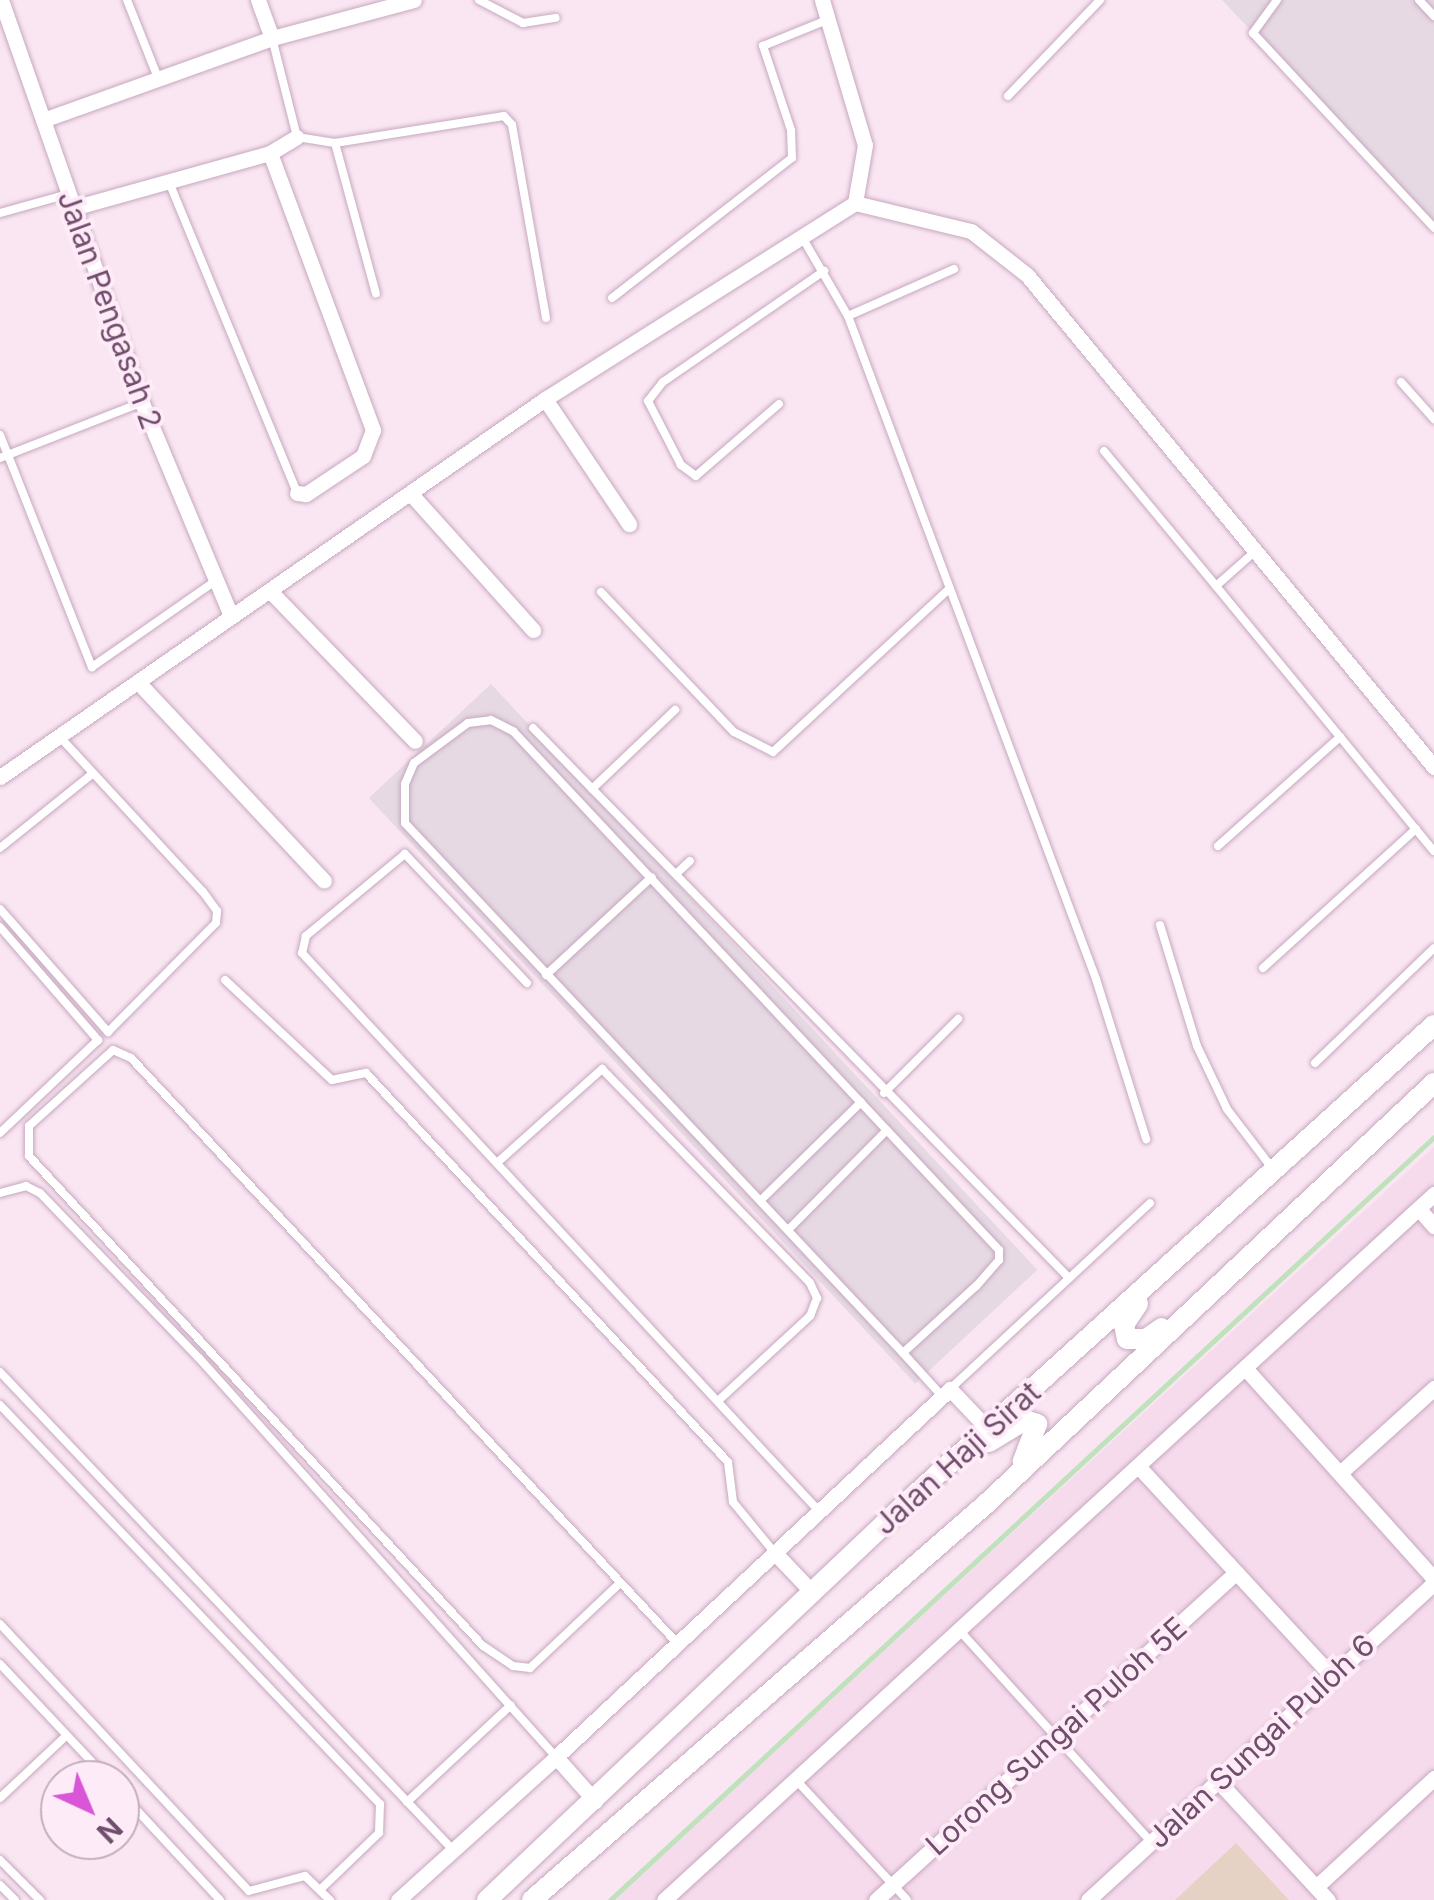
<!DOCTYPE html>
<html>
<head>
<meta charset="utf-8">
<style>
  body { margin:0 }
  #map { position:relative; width:1434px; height:1900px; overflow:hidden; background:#fae6f2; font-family:Inter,sans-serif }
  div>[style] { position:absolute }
  .residential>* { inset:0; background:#f6dbed }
  .industrial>* { inset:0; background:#e6d9e3; transform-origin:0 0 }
  .green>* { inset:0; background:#e6d2c5 }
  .stream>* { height:5px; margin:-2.5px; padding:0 2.5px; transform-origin:2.5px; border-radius:2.5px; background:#bfe2bc }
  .roads { filter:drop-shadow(0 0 2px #c6a8bf) drop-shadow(0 0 2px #c6a8bf) }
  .service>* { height:8px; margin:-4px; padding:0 4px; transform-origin:4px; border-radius:4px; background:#fff }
  .minor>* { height:15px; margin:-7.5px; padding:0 7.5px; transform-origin:7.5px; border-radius:7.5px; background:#fff }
  .secondary>* { height:20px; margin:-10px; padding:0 10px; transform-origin:10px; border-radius:10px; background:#fff }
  span { translate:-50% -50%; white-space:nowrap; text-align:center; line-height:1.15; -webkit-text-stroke:8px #fdecf7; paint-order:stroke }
  .street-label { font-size:30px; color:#714d6c }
  .north { position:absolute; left:40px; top:1760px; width:100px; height:100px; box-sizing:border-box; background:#fdecf7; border:2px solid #c5acbf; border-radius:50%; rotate:136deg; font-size:28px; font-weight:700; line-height:40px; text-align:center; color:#714d6c }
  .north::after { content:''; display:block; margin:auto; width:35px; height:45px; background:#d956d9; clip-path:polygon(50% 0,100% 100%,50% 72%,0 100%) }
</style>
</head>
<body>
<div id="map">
  <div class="residential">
    <i style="clip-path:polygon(1434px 1147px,1434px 1900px,611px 1900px)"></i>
  </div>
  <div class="industrial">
    <i style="clip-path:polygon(1222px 0,1434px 0,1434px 225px)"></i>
    <i style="left:491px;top:684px;width:801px;height:167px;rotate:47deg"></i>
  </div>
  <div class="green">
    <i style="clip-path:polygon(1236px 1843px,1289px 1900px,1175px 1900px)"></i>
  </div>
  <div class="stream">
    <i style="left:610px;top:1900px;width:1123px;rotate:-42.8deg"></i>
  </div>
  <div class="roads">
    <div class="service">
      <i style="left:127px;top:0;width:84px;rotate:68.3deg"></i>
      <i style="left:479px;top:0;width:50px;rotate:27.6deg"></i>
      <i style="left:523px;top:23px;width:33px;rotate:-9deg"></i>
      <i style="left:1277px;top:0;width:41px;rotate:126deg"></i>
      <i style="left:1253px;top:33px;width:266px;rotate:47.1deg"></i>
      <i style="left:1419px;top:0;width:22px;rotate:47deg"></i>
      <i style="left:272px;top:38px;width:102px;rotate:75.8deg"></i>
      <i style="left:297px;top:137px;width:38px;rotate:9deg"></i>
      <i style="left:335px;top:143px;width:171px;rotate:-9.1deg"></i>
      <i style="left:504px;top:116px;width:12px;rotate:48deg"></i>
      <i style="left:512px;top:125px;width:196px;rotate:80deg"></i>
      <i style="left:1008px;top:96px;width:133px;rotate:-46.2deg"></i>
      <i style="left:335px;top:143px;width:156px;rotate:74.8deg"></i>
      <i style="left:169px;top:182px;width:336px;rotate:67.6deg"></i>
      <i style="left:0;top:213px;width:71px;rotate:-15.6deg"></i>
      <i style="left:802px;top:237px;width:91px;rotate:59.8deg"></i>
      <i style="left:848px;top:316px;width:708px;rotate:69.49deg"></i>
      <i style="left:1096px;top:979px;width:168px;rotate:72.6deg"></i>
      <i style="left:612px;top:298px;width:228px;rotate:-37.9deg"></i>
      <i style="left:792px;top:158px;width:28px;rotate:-92deg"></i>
      <i style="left:791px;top:130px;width:89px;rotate:-108.4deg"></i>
      <i style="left:763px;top:46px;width:71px;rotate:-22.2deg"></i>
      <i style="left:848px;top:316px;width:116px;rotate:-23.9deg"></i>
      <i style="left:1401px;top:382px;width:50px;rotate:48.3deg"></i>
      <i style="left:779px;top:404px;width:110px;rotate:139.1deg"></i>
      <i style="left:696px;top:476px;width:19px;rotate:-144deg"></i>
      <i style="left:681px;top:465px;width:72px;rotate:-117.3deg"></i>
      <i style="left:648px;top:401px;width:24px;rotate:-52deg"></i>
      <i style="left:663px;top:382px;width:196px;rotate:-34.6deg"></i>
      <i style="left:0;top:435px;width:250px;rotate:68.4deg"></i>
      <i style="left:92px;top:667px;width:149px;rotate:-34.9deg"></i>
      <i style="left:1104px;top:451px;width:175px;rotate:50.3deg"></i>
      <i style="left:1216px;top:586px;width:48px;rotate:-41.6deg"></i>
      <i style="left:0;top:458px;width:150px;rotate:-21.4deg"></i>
      <i style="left:1216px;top:586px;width:343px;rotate:50.6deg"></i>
      <i style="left:601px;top:592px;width:193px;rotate:46.5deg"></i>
      <i style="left:734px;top:732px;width:44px;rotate:27.1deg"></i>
      <i style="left:773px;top:752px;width:240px;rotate:-42.8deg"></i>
      <i style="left:491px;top:720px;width:25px;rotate:27deg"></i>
      <i style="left:513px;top:731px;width:711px;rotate:46.88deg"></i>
      <i style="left:999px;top:1250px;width:10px;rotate:90deg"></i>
      <i style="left:999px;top:1260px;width:35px;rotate:131deg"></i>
      <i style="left:976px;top:1286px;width:99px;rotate:137.5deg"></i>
      <i style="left:903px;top:1353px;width:727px;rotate:-133.22deg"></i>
      <i style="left:405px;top:823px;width:39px;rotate:-90deg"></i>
      <i style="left:405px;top:784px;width:23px;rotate:-67deg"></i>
      <i style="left:414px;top:763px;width:67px;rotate:-36.5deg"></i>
      <i style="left:468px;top:723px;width:23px;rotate:-7deg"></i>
      <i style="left:533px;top:728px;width:768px;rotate:45.74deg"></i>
      <i style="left:592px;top:789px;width:115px;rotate:-43.6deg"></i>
      <i style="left:1218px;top:846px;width:164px;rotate:-41.8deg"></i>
      <i style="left:0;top:848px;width:118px;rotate:-38.8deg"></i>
      <i style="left:676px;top:874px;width:19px;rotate:-43deg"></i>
      <i style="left:0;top:909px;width:164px;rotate:48.7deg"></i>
      <i style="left:108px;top:1032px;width:153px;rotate:-45.3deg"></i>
      <i style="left:216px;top:923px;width:12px;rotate:-85deg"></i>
      <i style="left:217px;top:911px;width:24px;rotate:-126deg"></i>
      <i style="left:203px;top:892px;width:211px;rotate:-132.7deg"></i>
      <i style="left:1160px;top:925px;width:127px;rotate:73deg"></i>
      <i style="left:1197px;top:1046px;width:70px;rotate:64.5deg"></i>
      <i style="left:1227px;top:1109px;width:74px;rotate:52.7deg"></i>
      <i style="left:0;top:927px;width:150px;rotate:49.1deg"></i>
      <i style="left:98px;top:1040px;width:135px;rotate:136.5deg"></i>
      <i style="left:1263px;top:968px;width:207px;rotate:-42.3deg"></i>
      <i style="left:546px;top:975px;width:144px;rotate:-42.8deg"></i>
      <i style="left:225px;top:980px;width:146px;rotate:43.1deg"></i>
      <i style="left:332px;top:1080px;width:35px;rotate:-12deg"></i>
      <i style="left:366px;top:1073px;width:531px;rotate:47.06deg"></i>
      <i style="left:728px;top:1462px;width:40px;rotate:82.9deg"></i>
      <i style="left:733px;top:1502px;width:65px;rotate:50.6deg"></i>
      <i style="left:527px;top:983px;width:178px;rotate:-133.4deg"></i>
      <i style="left:405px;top:854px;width:129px;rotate:140.4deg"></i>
      <i style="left:306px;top:936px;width:17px;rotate:103deg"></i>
      <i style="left:302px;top:953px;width:759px;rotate:47.19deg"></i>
      <i style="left:1315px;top:1063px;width:165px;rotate:-44deg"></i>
      <i style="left:884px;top:1093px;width:105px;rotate:-45deg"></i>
      <i style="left:498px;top:1162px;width:140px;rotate:-41.8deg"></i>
      <i style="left:602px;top:1069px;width:298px;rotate:45.8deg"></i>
      <i style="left:810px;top:1283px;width:17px;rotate:65deg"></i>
      <i style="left:817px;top:1298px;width:19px;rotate:111deg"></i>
      <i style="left:810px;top:1316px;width:125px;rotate:137.3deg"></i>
      <i style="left:0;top:1193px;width:27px;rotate:-15deg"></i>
      <i style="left:26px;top:1186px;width:16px;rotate:27deg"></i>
      <i style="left:40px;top:1193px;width:229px;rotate:46.1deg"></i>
      <i style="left:199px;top:1358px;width:535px;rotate:48.18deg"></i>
      <i style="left:761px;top:1200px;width:140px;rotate:-44.4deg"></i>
      <i style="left:789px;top:1229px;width:139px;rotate:-45.3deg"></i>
      <i style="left:903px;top:1353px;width:58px;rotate:47.8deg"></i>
      <i style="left:0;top:1372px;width:659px;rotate:46.54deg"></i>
      <i style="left:950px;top:1389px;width:273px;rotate:-42.9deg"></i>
      <i style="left:0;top:1405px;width:551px;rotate:46.4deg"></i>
      <i style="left:380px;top:1804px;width:29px;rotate:92deg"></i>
      <i style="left:379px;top:1833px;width:82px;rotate:136deg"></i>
      <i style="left:620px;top:1583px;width:124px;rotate:136.6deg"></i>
      <i style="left:530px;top:1668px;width:17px;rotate:-173deg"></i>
      <i style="left:513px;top:1666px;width:36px;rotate:-146deg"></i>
      <i style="left:483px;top:1646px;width:668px;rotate:-132.82deg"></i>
      <i style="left:29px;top:1156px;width:30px;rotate:-90deg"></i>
      <i style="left:29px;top:1126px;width:113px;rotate:-42.1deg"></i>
      <i style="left:113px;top:1050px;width:20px;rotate:24deg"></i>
      <i style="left:131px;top:1058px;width:800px;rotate:46.97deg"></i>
      <i style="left:0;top:1624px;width:365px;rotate:47deg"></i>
      <i style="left:249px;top:1891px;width:58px;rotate:-15deg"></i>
      <i style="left:305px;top:1876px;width:35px;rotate:44deg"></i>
      <i style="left:959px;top:1630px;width:286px;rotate:47.8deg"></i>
      <i style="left:0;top:1664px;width:159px;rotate:46.8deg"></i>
      <i style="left:796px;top:1780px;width:163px;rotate:47.2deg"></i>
      <i style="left:120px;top:1792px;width:147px;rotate:47.2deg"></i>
      <i style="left:0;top:1798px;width:91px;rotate:-43.2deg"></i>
      <i style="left:407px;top:1802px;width:142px;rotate:-43deg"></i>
      <i style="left:0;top:1860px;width:57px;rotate:45deg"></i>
      <i style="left:0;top:1885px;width:21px;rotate:45deg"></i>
    </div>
    <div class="minor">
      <i style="left:1px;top:0;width:427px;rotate:70.7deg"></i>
      <i style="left:142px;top:403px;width:231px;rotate:67.3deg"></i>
      <i style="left:258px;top:0;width:40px;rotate:69.8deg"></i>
      <i style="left:822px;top:0;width:151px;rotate:73.5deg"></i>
      <i style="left:865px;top:145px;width:59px;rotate:99.8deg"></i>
      <i style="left:43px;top:120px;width:243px;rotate:-19.7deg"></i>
      <i style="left:272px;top:38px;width:147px;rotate:-15deg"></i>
      <i style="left:270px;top:153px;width:296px;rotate:69.6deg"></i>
      <i style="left:373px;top:430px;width:28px;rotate:111deg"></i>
      <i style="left:363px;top:456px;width:69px;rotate:146.3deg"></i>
      <i style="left:306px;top:494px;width:9px;rotate:-174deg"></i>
      <i style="left:73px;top:208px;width:205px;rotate:-15.6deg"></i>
      <i style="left:270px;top:153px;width:31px;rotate:-31deg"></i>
      <i style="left:545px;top:399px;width:151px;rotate:56.1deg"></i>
      <i style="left:411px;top:494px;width:183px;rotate:48.1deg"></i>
      <i style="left:271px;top:592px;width:207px;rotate:46deg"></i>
      <i style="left:138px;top:682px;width:272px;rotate:46.9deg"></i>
      <i style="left:0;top:777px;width:663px;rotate:-34.74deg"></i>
      <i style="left:545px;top:399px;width:367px;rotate:-32.3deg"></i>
      <i style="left:855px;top:203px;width:119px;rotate:13.6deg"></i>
      <i style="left:971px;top:231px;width:71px;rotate:38.2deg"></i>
      <i style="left:1027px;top:275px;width:639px;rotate:50.4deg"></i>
      <i style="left:1419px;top:1209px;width:23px;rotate:49deg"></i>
      <i style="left:1245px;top:1368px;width:283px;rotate:48.1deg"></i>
      <i style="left:1138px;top:1466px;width:286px;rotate:47.3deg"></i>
      <i style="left:1340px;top:1473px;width:127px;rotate:-42.1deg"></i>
      <i style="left:774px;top:1552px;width:55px;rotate:46.5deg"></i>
      <i style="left:556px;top:1757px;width:539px;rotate:-43.05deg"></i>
      <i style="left:950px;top:1389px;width:55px;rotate:46.5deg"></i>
      <i style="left:1218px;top:1781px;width:162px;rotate:47.3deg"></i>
      <i style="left:1316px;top:1887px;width:161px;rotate:-42.7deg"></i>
      <i style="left:398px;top:1900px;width:213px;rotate:-42.1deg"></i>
      <i style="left:556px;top:1757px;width:59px;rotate:48.4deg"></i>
      <i style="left:664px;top:1900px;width:1045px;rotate:-42.52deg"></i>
      <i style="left:876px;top:1900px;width:487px;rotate:-42.3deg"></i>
      <i style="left:1088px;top:1900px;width:469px;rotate:-42.5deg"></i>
    </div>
    <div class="secondary">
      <i style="left:1138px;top:1304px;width:25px;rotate:124deg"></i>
      <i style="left:1124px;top:1325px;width:14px;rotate:78deg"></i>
      <i style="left:1127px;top:1339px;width:19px"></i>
      <i style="left:1146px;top:1339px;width:19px;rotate:-35deg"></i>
      <i style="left:989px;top:1442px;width:42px;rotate:-31.4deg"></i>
      <i style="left:1025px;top:1420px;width:13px;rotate:18deg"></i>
      <i style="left:1037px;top:1424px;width:40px;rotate:111deg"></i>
      <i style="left:487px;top:1900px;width:593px;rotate:-43.43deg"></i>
      <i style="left:918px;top:1492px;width:696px;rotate:-42.15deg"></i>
      <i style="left:532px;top:1900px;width:602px;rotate:-41.1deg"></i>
      <i style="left:986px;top:1504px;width:615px;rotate:-43.22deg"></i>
    </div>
  </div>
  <div class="street-label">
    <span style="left:110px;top:310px;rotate:70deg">Jalan Pengasah 2</span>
    <span style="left:957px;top:1458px;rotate:-42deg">Jalan Haji Sirat</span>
    <span style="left:1056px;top:1736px;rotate:-42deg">Lorong Sungai Puloh 5E</span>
    <span style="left:1261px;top:1741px;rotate:-43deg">Jalan Sungai Puloh 6</span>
  </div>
  <div class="north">N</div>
</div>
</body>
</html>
